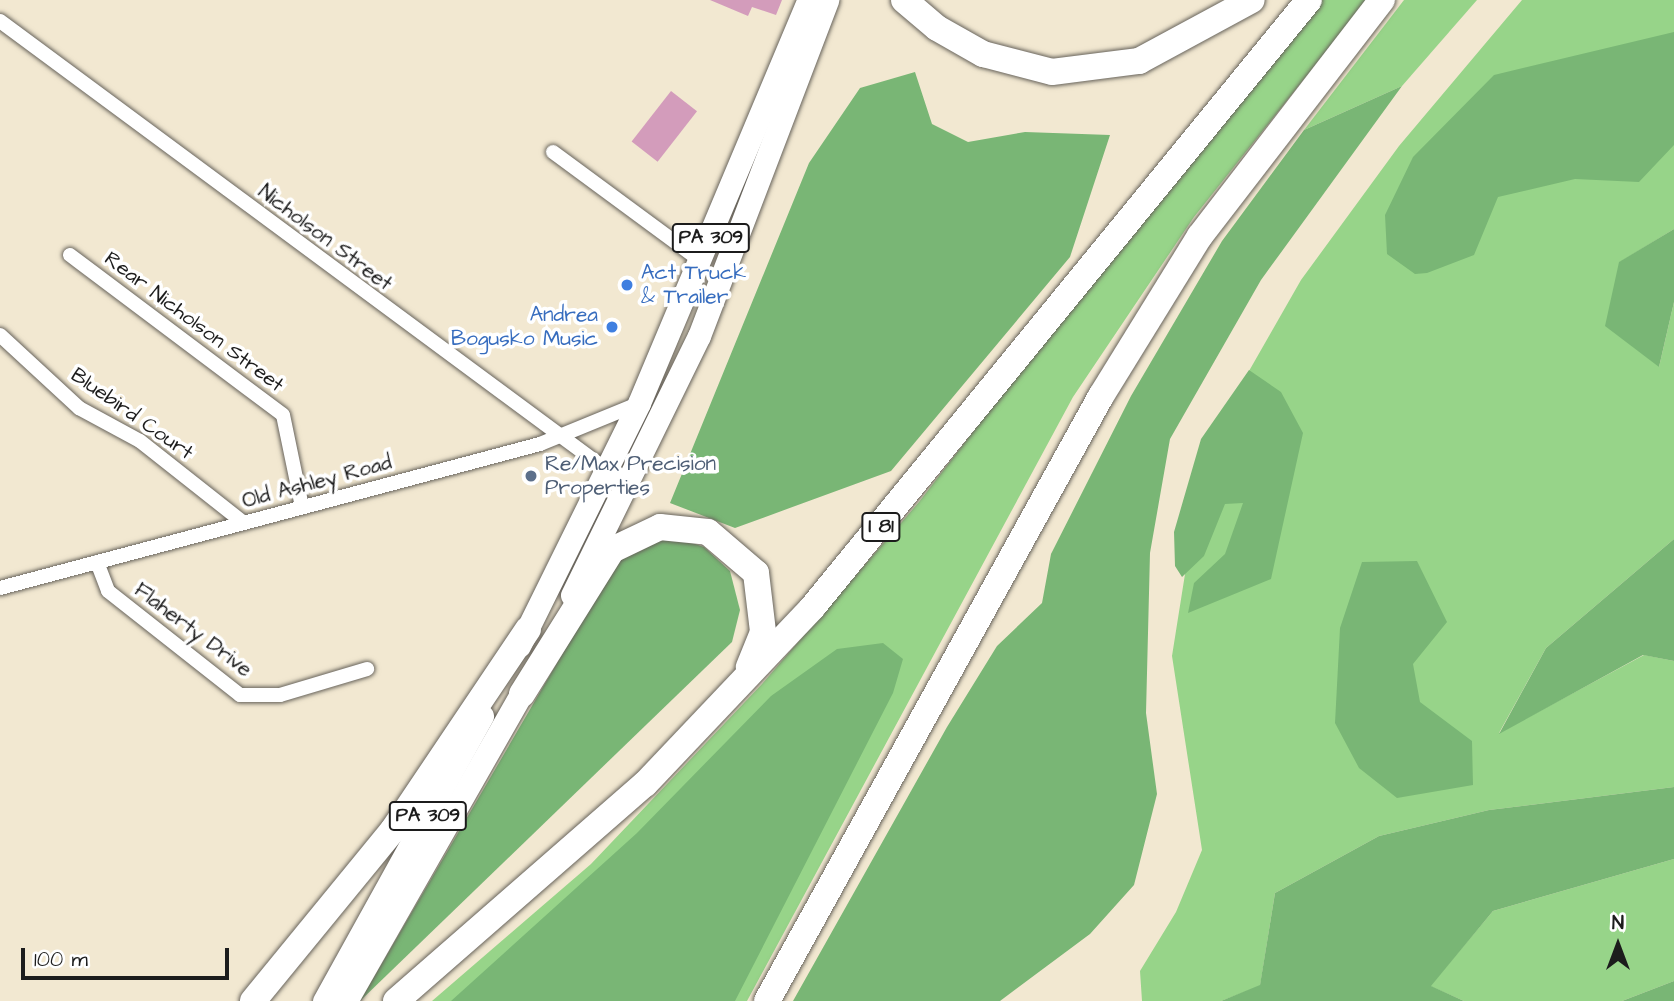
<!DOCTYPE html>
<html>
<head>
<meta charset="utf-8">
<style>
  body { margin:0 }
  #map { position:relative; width:1674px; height:1001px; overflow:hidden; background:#f2e8d1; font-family:"Architects Daughter",sans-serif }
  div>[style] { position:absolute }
  .green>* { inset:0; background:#97d489 }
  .forest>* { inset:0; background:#79b675 }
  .building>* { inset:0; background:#d39cbb; transform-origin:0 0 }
  .roads { filter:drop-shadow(0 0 2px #67635b) drop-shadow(0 0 2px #67635b) }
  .minor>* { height:14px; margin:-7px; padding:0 7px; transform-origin:7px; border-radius:7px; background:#fff }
  .primary>* { height:23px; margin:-11.5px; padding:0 11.5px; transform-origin:11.5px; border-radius:11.5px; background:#fff }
  .motorway>* { height:26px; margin:-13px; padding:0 13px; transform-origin:13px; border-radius:13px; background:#fff }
  .dots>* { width:19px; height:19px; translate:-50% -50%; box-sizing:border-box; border:4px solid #fff; border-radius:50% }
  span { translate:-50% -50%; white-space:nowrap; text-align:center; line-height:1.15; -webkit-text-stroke:7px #fff; paint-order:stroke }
  .shield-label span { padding:2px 5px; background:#fff; border:2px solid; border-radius:5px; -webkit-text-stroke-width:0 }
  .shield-label { font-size:19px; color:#1c1c1c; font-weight:700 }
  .street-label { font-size:21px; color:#1c1c1c }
  .shop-label { font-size:21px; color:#366cbe }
  .left { translate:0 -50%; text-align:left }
  .right { translate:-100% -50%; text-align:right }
  .service-label { font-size:21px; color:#4e5e75 }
  .north { position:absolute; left:1583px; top:910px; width:70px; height:70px; -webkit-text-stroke:5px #fff; paint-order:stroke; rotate:0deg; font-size:19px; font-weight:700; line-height:28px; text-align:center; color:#1c1c1c }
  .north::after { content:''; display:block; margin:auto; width:24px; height:32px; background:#1c1c1c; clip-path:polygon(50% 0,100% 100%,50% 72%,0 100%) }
  .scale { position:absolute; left:21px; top:948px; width:208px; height:32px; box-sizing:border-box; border:4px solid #1c1c1c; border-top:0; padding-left:9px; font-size:21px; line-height:24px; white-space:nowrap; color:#1c1c1c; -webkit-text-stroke:5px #fff; paint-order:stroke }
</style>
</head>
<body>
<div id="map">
  <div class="green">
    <i style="clip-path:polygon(1320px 0,1367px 0,1194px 217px,1073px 397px,747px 1001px,432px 1001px,591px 864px,762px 684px,919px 502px,1089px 281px)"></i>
    <i style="clip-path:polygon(1404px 0,1477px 0,1402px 86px,1304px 130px)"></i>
    <i style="clip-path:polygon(1522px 0,1674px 0,1674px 229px,1620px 262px,1659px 367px,1674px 302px,1674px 539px,1546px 648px,1499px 733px,1644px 655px,1674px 661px,1674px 787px,1489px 810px,1379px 836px,1275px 893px,1260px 986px,1221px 1001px,1142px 1001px,1140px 971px,1176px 912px,1202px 850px,1172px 656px,1205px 448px,1301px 280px,1399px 146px)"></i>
    <i style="clip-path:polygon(1674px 859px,1674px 981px,1622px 1001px,1464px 1001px,1430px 986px,1493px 911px)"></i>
  </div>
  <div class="forest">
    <i style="clip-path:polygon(1674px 32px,1674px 145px,1639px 182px,1575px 179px,1498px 197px,1474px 255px,1427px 273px,1415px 274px,1387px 254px,1385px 215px,1413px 157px,1494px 75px)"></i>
    <i style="clip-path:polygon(915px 72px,932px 124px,968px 142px,1025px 132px,1110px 135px,1070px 257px,891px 471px,735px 528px,670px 503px,809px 163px,860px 88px)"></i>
    <i style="clip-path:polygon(1402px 86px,1261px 280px,1170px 439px,1150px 553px,1146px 713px,1157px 794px,1134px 885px,1090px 934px,1000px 1001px,793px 1001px,947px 727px,997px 646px,1042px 603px,1051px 554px,1131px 396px,1222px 241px,1304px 130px)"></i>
    <i style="clip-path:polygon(1674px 229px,1674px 302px,1659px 367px,1605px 326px,1619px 262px)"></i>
    <i style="clip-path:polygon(1249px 370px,1281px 392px,1303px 433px,1271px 579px,1188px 613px,1194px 583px,1225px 554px,1243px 503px,1225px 504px,1204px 556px,1182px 577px,1175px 566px,1174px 532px,1201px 439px)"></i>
    <i style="clip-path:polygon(669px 535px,704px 547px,730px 571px,740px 610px,732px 642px,360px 1001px,613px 567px,638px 543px)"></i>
    <i style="clip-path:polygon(1674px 539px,1674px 661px,1643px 655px,1499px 734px,1546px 648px)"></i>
    <i style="clip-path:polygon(1417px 561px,1447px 622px,1413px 664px,1420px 702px,1472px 741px,1473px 785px,1397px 798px,1359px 768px,1335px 723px,1340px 628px,1362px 562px)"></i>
    <i style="clip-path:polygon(883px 643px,903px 659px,893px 693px,735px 1001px,451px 1001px,637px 833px,771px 696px,837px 649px)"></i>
    <i style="clip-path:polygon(1674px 787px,1674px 859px,1493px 911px,1431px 986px,1464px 1001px,1221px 1001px,1260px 985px,1275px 893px,1379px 836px,1489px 810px)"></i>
    <i style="clip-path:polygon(1674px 981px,1674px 1001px,1622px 1001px)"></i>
  </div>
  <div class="building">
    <i style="clip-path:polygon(710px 0,782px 0,776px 15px,752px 7px,748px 16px)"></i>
    <i style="left:671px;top:91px;width:33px;height:64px;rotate:38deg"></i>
  </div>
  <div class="roads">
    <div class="minor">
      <i style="left:0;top:21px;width:780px;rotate:36.5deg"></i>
      <i style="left:553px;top:152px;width:184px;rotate:36.4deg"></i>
      <i style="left:70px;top:255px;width:266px;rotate:36.9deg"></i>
      <i style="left:283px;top:415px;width:94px;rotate:78.3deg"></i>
      <i style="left:0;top:335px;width:108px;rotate:42.7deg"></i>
      <i style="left:79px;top:408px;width:69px;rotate:28.4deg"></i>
      <i style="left:140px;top:441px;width:132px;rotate:38.3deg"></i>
      <i style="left:97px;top:562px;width:31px;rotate:69deg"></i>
      <i style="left:108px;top:591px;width:168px;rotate:38.2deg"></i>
      <i style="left:240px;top:695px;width:40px"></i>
      <i style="left:280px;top:695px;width:91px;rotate:-16.6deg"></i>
      <i style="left:0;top:588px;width:559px;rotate:-14.93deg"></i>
      <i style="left:540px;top:444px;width:103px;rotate:-22.3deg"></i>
    </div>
    <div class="primary">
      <i style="left:572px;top:595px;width:288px;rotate:-63.9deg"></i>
      <i style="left:699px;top:336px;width:360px;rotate:-69.1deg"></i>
      <i style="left:519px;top:646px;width:271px;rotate:-63.7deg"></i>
      <i style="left:639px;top:403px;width:437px;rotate:-67.2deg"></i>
      <i style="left:324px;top:1001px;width:326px;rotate:-61deg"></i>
      <i style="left:346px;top:1001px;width:371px;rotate:-60.3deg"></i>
    </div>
    <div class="motorway">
      <i style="left:904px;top:0;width:43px;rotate:40.3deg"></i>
      <i style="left:937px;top:28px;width:53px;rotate:29.5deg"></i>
      <i style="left:983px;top:54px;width:71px;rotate:14.6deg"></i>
      <i style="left:1052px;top:72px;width:88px;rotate:-7.2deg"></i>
      <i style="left:1139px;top:61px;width:128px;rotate:-28.4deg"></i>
      <i style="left:522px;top:694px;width:170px;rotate:-58deg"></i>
      <i style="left:612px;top:550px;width:53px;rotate:-25.6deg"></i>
      <i style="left:660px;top:527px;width:48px;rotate:5.9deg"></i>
      <i style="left:708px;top:532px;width:63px;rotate:40.5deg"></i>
      <i style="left:756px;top:573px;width:59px;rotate:83.2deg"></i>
      <i style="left:763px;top:632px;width:38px;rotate:112deg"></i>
      <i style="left:253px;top:1001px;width:221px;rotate:-50.7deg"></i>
      <i style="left:393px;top:830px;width:242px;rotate:-56.1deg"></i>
      <i style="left:396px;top:1001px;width:330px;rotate:-41.1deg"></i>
      <i style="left:645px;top:784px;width:243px;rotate:-46.5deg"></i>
      <i style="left:812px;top:608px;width:785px;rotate:-50.74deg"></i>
      <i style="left:767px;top:1001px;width:691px;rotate:-61.1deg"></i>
      <i style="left:1101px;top:396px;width:188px;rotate:-58.3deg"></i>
      <i style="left:1200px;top:236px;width:298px;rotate:-52.4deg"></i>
    </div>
  </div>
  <div class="dots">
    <i style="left:627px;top:285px;background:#3f7fe0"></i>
    <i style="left:612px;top:327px;background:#3f7fe0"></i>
    <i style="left:531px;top:476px;background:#5c6f8a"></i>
  </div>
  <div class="shield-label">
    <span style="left:711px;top:238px">PA 309</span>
    <span style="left:881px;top:527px">I 81</span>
    <span style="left:428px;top:816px">PA 309</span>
  </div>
  <div class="street-label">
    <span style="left:325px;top:238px;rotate:37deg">Nicholson Street</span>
    <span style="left:194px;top:322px;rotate:37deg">Rear Nicholson Street</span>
    <span style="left:132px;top:414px;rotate:35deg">Bluebird Court</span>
    <span style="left:317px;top:482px;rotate:-15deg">Old Ashley Road</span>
    <span style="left:193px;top:630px;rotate:37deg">Flaherty Drive</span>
  </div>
  <div class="shop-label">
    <span class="left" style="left:641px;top:285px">Act Truck<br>&amp; Trailer</span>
    <span class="right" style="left:598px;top:327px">Andrea<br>Bogusko Music</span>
  </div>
  <div class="service-label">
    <span class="left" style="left:545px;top:476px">Re/Max Precision<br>Properties</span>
  </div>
  <div class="north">N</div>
  <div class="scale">100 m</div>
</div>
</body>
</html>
